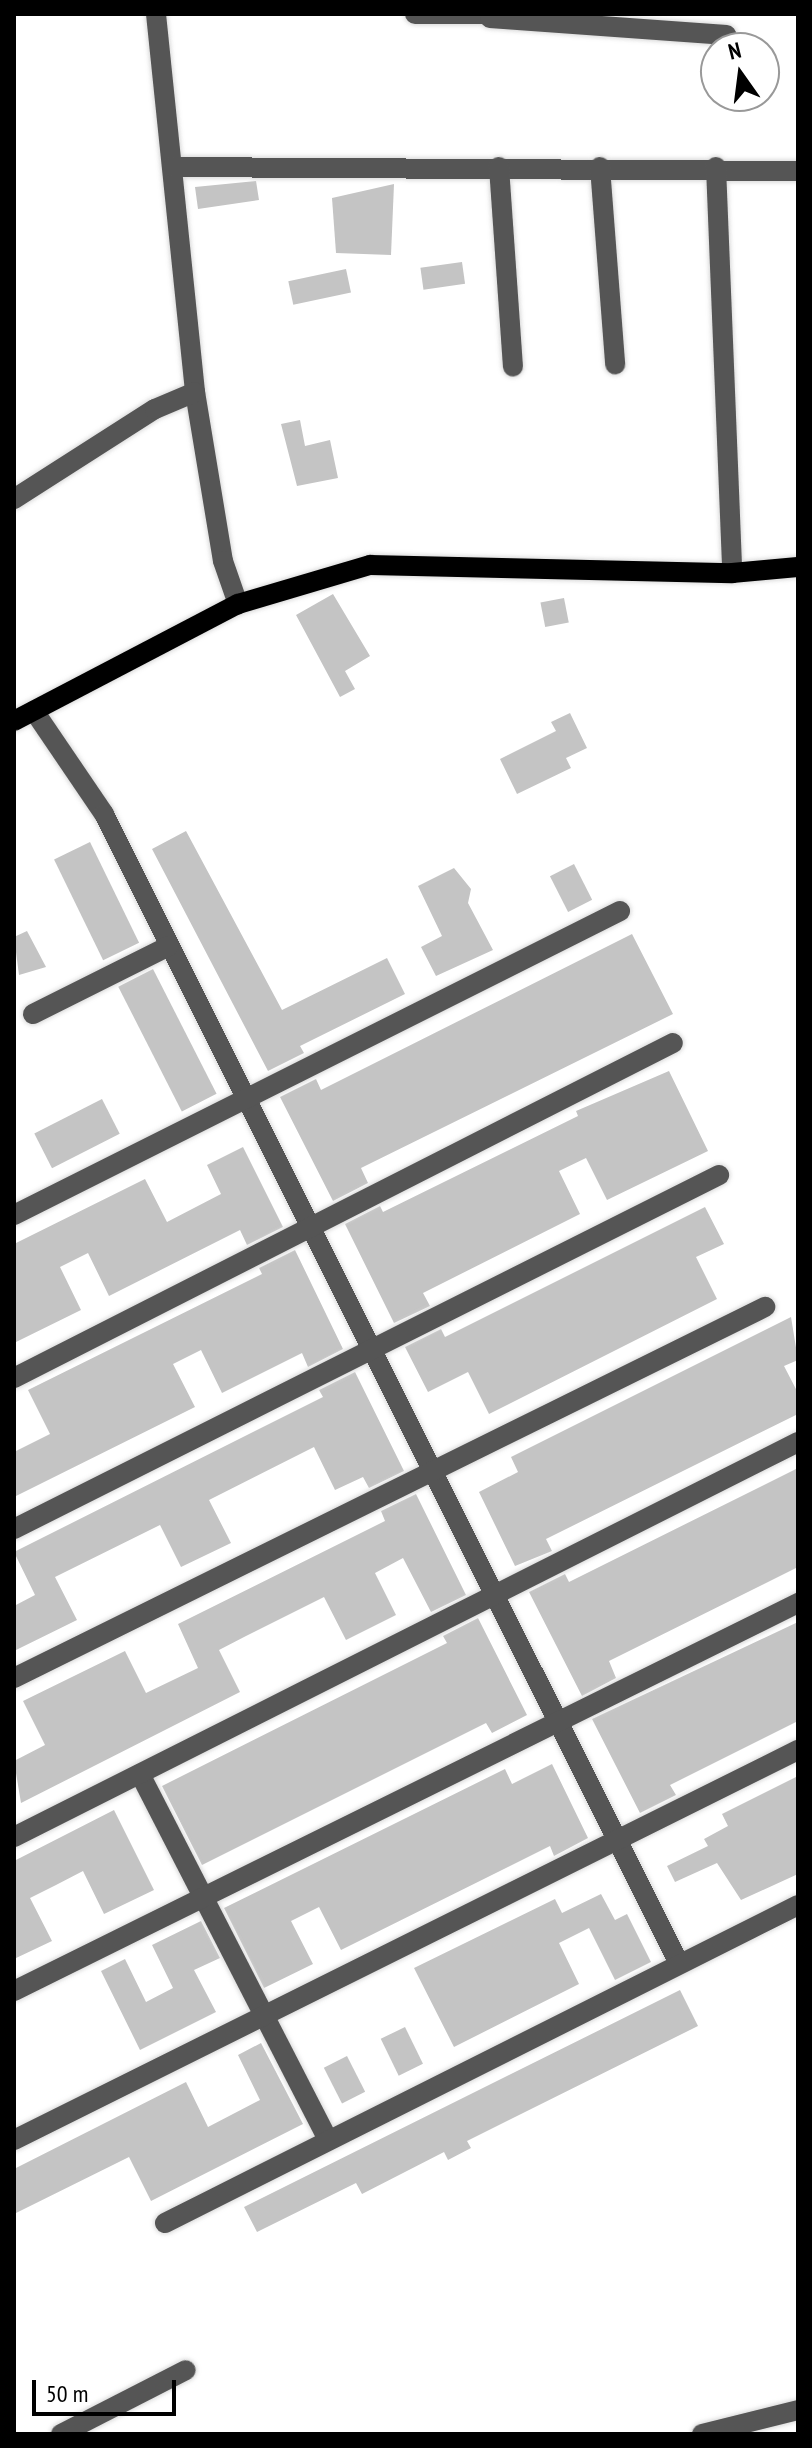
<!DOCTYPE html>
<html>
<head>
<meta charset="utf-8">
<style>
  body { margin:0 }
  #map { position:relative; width:812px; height:2448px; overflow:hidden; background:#fff; font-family:"PT Sans Narrow",sans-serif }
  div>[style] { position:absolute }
  .building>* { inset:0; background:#c4c4c4; transform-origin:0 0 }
  .roads { filter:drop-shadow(0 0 2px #dbdbdb) drop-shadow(0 0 2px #dbdbdb) }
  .minor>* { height:20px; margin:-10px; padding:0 10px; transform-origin:10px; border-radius:10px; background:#555 }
  .major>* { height:20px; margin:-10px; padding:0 10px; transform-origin:10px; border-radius:10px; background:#000 }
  span { translate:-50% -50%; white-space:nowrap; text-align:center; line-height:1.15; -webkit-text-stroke:6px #fff; paint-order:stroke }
  .frame { position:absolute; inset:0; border:16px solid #000; pointer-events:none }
  .north { position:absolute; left:700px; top:32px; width:80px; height:80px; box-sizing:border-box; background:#fff; border:2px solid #999; border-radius:50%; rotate:346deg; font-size:22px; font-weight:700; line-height:32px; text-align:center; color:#000 }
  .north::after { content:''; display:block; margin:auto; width:28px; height:36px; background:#000; clip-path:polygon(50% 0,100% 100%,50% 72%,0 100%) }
  .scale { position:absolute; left:32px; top:2380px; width:144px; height:36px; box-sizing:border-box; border:4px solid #000; border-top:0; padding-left:10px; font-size:24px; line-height:28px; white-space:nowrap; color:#000; -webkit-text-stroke:6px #fff; paint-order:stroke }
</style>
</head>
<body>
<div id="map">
  <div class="building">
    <i style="clip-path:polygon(256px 181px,259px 200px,198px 209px,195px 187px)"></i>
    <i style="clip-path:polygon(394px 184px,391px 255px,336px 253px,332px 198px)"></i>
    <i style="left:462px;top:262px;width:22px;height:42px;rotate:82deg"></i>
    <i style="left:346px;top:269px;width:24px;height:59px;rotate:78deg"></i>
    <i style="clip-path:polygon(300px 420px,305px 446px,330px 440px,338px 478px,297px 486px,281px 424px)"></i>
    <i style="clip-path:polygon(333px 594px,370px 656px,345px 671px,355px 689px,340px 697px,296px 615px)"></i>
    <i style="left:564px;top:598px;width:25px;height:24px;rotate:79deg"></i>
    <i style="clip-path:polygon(570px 713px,587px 748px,566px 758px,571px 768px,517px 794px,500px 759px,556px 731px,551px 722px)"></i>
    <i style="clip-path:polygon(186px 831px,282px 1010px,387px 958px,405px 994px,300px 1046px,304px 1053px,268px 1071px,152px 849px)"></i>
    <i style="left:90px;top:842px;width:112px;height:40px;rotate:64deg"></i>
    <i style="left:574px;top:864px;width:40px;height:27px;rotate:63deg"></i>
    <i style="clip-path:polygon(454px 868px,471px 889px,468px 903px,493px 950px,436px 976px,421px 947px,442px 936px,418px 886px)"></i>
    <i style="clip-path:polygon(27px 931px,46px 967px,19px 975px,14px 937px)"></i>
    <i style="clip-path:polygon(632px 934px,673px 1014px,361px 1168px,368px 1183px,333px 1201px,280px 1097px,316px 1079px,321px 1090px)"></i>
    <i style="left:153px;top:969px;width:140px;height:39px;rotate:63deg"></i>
    <i style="clip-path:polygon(669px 1071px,708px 1151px,607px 1200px,586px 1158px,559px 1171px,580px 1214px,423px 1293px,430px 1306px,394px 1323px,345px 1224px,380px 1206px,383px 1212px,578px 1116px,576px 1111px)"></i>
    <i style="left:102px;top:1099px;width:39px;height:76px;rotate:63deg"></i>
    <i style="clip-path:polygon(243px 1147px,283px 1227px,247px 1245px,240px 1230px,109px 1296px,88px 1253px,60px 1267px,81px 1310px,14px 1343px,14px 1244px,145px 1179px,167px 1222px,221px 1194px,207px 1165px)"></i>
    <i style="clip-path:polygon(705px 1207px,724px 1244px,696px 1257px,717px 1299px,489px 1414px,468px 1372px,428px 1392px,405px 1347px,441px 1329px,445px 1337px)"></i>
    <i style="clip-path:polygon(295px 1250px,343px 1349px,308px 1367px,302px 1353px,222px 1393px,201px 1350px,173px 1364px,195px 1407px,14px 1497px,14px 1452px,50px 1434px,28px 1390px,262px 1274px,259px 1268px)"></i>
    <i style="clip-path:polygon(791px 1317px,798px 1360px,784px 1366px,798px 1393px,798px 1414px,546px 1539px,552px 1551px,515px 1566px,479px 1492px,518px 1472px,511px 1457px)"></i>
    <i style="clip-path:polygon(355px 1372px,404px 1471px,369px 1488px,363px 1477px,335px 1490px,314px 1447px,209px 1500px,231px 1543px,181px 1567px,160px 1525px,55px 1577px,77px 1620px,14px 1651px,14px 1606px,35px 1595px,14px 1552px,323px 1397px,319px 1390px)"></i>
    <i style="clip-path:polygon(798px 1468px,798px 1567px,609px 1661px,616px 1678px,582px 1696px,529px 1592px,565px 1574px,569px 1582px)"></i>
    <i style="clip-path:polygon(416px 1494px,466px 1595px,431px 1612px,403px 1558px,375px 1573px,396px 1615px,346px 1640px,324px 1597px,246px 1636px,219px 1650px,240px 1692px,21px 1803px,14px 1761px,45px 1745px,23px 1701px,125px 1651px,146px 1693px,198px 1668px,178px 1624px,385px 1521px,381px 1511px)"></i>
    <i style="clip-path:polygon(478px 1618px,527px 1715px,492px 1733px,486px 1723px,202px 1865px,162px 1786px,447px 1643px,443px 1636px)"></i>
    <i style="clip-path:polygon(798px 1622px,798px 1721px,670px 1785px,676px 1795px,640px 1813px,592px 1719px)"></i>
    <i style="clip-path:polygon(552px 1764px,588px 1838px,554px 1856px,550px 1846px,341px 1950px,319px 1907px,291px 1921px,313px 1964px,264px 1988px,224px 1908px,505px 1769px,512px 1784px)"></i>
    <i style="clip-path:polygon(798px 1776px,798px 1874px,741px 1900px,717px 1863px,675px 1882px,667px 1866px,708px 1846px,704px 1839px,728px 1826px,722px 1814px)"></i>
    <i style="clip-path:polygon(114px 1810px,154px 1890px,104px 1914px,83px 1871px,56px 1885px,30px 1898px,52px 1941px,14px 1959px,14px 1861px)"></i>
    <i style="clip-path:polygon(601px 1894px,615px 1920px,627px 1914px,651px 1962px,615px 1980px,589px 1928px,559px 1943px,579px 1984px,454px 2047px,414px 1968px,555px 1899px,562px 1913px)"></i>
    <i style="clip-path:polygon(201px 1921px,220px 1958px,194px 1970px,216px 2012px,140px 2050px,101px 1971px,125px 1959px,146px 2002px,173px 1988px,152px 1945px)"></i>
    <i style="clip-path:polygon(680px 1990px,698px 2026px,467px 2141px,471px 2148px,448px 2160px,444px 2152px,362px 2194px,356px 2183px,257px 2232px,244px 2207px)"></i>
    <i style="left:405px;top:2027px;width:41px;height:27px;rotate:64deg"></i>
    <i style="clip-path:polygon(261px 2043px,303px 2124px,151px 2201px,129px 2157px,14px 2214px,14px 2169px,186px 2082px,208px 2127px,260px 2100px,238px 2055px)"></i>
    <i style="left:347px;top:2056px;width:40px;height:26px;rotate:63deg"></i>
  </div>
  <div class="roads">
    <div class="minor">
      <i style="left:156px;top:14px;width:380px;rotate:84.1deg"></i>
      <i style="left:195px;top:392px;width:171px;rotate:80.6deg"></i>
      <i style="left:223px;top:561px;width:46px;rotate:70.8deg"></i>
      <i style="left:415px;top:14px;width:75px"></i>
      <i style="left:490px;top:18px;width:237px;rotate:4.1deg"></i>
      <i style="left:173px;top:167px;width:625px;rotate:0.37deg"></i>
      <i style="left:499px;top:167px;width:200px;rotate:86deg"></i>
      <i style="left:600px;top:167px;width:198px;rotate:85.6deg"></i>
      <i style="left:716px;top:167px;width:406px;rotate:87.7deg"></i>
      <i style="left:14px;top:499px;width:167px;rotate:-32.6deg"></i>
      <i style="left:155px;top:409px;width:43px;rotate:-23deg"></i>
      <i style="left:34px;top:711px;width:125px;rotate:55.8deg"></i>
      <i style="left:104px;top:814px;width:1286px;rotate:63.43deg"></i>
      <i style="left:33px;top:1014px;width:152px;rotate:-26.6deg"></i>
      <i style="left:14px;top:1215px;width:678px;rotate:-26.64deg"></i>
      <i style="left:14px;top:1378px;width:739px;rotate:-26.95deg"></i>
      <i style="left:14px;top:1529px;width:789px;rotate:-26.66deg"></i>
      <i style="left:14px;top:1678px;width:838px;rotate:-26.29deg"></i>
      <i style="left:140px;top:1774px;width:411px;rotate:62.8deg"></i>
      <i style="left:14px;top:1837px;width:878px;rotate:-26.74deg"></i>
      <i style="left:14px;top:1991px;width:875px;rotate:-26.33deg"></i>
      <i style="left:14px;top:2140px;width:876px;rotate:-26.45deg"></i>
      <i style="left:165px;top:2223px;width:708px;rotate:-26.67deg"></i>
      <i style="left:61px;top:2434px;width:140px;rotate:-27.1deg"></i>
      <i style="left:702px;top:2434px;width:99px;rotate:-14deg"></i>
    </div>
    <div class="major">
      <i style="left:14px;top:721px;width:253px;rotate:-27.6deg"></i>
      <i style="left:238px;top:604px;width:138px;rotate:-16.5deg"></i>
      <i style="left:370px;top:565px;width:362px;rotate:1.3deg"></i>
      <i style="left:732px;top:573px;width:66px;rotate:-5.2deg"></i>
    </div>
  </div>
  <div class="frame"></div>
  <div class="north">N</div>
  <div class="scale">50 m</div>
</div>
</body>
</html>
